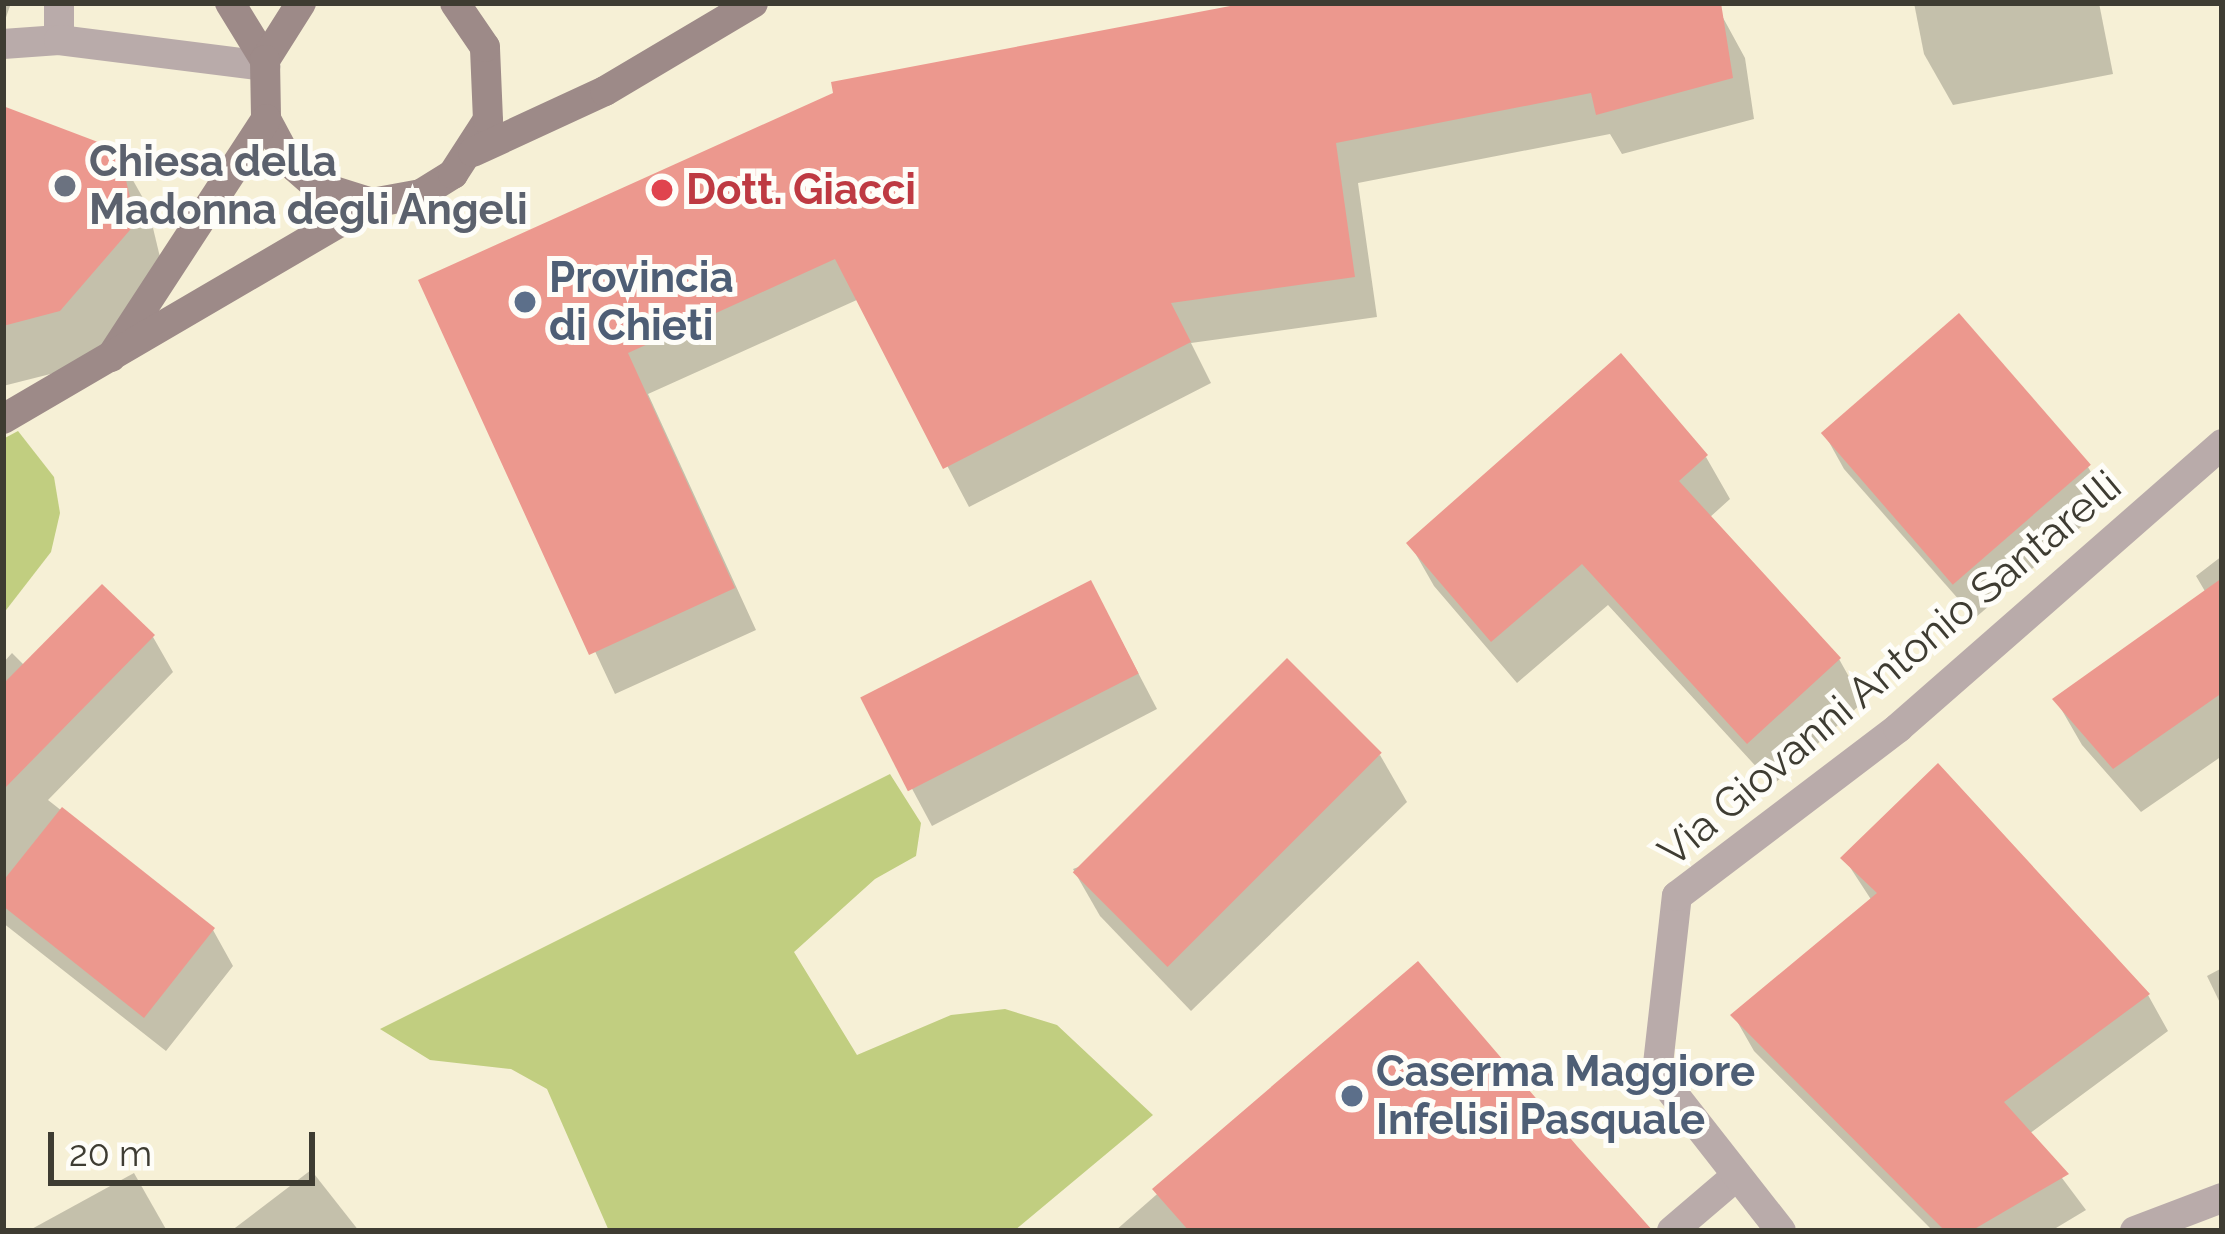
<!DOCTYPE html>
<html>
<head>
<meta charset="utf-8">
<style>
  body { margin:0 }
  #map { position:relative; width:2225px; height:1234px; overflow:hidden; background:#f6f0d6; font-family:Raleway,sans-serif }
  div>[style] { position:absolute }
  .green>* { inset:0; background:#c1ce80 }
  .shadow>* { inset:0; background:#0003 }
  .building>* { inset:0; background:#ec988e; transform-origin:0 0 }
  .lane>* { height:30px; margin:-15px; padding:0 15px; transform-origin:15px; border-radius:15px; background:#b9abaa }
  .street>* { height:30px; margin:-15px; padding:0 15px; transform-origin:15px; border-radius:15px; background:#b9abaa }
  .secondary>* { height:30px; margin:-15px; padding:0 15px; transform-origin:15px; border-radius:15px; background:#9d8a88 }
  .dots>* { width:33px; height:33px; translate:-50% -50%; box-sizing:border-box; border:6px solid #fefdf8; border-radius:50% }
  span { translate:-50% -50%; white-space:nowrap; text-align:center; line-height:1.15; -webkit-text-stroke:10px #fefdf8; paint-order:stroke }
  .worship-label { font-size:42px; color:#5b616d; font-weight:700 }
  .left { translate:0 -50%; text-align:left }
  .health-label { font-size:42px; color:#be3a42; font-weight:700 }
  .service-label { font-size:42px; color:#4e5e75; font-weight:700 }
  .street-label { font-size:42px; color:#3e3c32 }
  .frame { position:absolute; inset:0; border:6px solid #3e3c32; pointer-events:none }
  .scale { position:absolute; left:48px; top:1132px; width:267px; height:54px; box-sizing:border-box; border:6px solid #3e3c32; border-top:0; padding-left:15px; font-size:36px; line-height:42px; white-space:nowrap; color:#3e3c32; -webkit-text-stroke:9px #fefdf8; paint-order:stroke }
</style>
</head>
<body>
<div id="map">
  <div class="green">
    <i style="clip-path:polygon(18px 431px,54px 477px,60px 513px,51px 552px,3px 614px,3px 439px)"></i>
    <i style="clip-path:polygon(890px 774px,921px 823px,916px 856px,875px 879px,794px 952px,857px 1055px,951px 1015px,1005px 1009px,1057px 1025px,1153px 1115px,1014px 1231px,609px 1231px,547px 1089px,511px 1069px,430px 1060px,380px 1029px)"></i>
  </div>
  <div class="shadow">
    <i style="clip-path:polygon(3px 3px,11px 3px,3px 26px)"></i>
    <i style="clip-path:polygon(1276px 3px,1715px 3px,1745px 58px,1754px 119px,1622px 154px,1610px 134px,1358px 183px,1377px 317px,1191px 343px,1211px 383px,969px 507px,859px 299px,648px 394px,756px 630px,615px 694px,422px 282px)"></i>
    <i style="clip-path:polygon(1914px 3px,2099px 3px,2113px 74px,1953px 105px,1924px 54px)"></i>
    <i style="clip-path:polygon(3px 109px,117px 152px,148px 207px,165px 278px,90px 364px,3px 386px)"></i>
    <i style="clip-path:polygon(1824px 433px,2088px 467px,2109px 503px,1975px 618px,1844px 469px)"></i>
    <i style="clip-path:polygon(1706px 457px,1730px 499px,1709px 518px,1839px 659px,1863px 702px,1773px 785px,1608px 605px,1517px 683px,1434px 586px,1410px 544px)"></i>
    <i style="clip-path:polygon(2222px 556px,2222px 756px,2141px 812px,2082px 745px,2056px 700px,2206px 593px,2196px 576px)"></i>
    <i style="clip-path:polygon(1110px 619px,1157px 709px,932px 826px,865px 701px)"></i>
    <i style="clip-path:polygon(153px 637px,173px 672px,48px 800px,213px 930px,233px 966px,166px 1051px,3px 923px,3px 663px,12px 653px,25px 666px)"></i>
    <i style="clip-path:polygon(1380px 755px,1407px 802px,1191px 1011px,1100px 916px,1073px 869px)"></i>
    <i style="clip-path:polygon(1844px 858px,2148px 995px,2168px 1031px,2029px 1134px,2086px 1210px,2051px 1231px,1933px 1231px,1754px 1051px,1734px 1016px,1872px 901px)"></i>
    <i style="clip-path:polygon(1417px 966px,1649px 1231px,1115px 1231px)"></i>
    <i style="clip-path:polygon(2222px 968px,2222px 1007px,2207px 976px)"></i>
    <i style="clip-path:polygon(311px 1170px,359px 1231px,231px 1231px)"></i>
    <i style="clip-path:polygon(134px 1173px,167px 1231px,28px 1231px)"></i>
  </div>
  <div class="building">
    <i style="clip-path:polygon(1246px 3px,1721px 3px,1733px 78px,1596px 115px,1591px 93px,1336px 143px,1355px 277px,1171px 303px,1191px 342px,943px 469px,835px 259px,628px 353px,735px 588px,589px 655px,418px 280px,833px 93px,831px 82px)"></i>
    <i style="clip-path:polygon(3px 106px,119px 150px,136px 223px,60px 311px,3px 326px)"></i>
    <i style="left:1959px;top:313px;width:201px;height:183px;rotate:49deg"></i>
    <i style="clip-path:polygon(1621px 353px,1708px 455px,1679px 481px,1841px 658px,1747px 744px,1582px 564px,1491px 642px,1406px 543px)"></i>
    <i style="clip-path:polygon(2222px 578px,2222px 693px,2113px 769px,2052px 699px)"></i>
    <i style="left:1091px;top:580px;width:105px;height:259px;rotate:63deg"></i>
    <i style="clip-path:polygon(102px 584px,155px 635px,3px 790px,3px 684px)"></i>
    <i style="left:1287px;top:658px;width:134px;height:303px;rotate:45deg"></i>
    <i style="clip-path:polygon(1938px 763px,2150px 994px,2004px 1102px,2069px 1174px,1971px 1231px,1945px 1231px,1730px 1015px,1877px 893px,1840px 858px)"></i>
    <i style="clip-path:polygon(62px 807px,215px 928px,144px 1018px,3px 906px,3px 881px)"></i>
    <i style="clip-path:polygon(1418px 961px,1577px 1146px,1653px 1231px,1189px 1231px,1152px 1189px)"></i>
  </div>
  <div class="lane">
    <i style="left:59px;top:40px;width:37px;rotate:-90deg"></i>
    <i style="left:1672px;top:1231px;width:82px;rotate:-40.5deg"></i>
  </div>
  <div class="street">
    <i style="left:3px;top:44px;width:56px;rotate:-4.1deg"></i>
    <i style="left:59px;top:40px;width:208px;rotate:7.2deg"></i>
    <i style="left:1781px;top:1231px;width:201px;rotate:-128.1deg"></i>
    <i style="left:1657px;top:1073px;width:178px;rotate:-83.6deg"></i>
    <i style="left:1677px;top:896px;width:278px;rotate:-37.2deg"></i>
    <i style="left:1898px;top:728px;width:431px;rotate:-41.2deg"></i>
    <i style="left:2135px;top:1231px;width:93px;rotate:-20.8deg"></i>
  </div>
  <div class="secondary">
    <i style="left:230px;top:3px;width:67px;rotate:58.4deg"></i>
    <i style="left:301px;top:3px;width:67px;rotate:122.3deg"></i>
    <i style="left:265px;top:60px;width:59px;rotate:89deg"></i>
    <i style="left:266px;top:119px;width:49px;rotate:61.9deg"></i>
    <i style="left:289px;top:162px;width:35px;rotate:41deg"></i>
    <i style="left:315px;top:185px;width:60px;rotate:17.5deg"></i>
    <i style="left:372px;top:203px;width:50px;rotate:-10.4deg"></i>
    <i style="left:421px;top:194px;width:38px;rotate:-32deg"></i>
    <i style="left:453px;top:174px;width:64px;rotate:-57.1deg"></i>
    <i style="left:488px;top:120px;width:73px;rotate:-92.4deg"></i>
    <i style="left:485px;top:47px;width:53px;rotate:-124.3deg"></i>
    <i style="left:473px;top:152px;width:145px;rotate:-24.8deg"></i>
    <i style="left:605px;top:91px;width:172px;rotate:-30.7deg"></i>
    <i style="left:111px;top:357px;width:284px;rotate:-56.9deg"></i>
    <i style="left:3px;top:419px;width:428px;rotate:-30.3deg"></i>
  </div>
  <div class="dots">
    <i style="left:65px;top:186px;background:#6b7280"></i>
    <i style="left:662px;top:190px;background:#e0444e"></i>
    <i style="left:525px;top:302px;background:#5c6f8a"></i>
    <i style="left:1352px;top:1096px;background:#5c6f8a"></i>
  </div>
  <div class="worship-label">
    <span class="left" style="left:89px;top:186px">Chiesa della<br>Madonna degli Angeli</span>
  </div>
  <div class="health-label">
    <span class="left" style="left:686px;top:190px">Dott. Giacci</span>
  </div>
  <div class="service-label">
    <span class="left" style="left:549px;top:302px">Provincia<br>di Chieti</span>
    <span class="left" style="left:1376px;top:1096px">Caserma Maggiore<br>Infelisi Pasquale</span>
  </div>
  <div class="street-label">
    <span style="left:1890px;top:669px;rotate:-40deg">Via Giovanni Antonio Santarelli</span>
  </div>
  <div class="frame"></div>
  <div class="scale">20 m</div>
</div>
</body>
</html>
